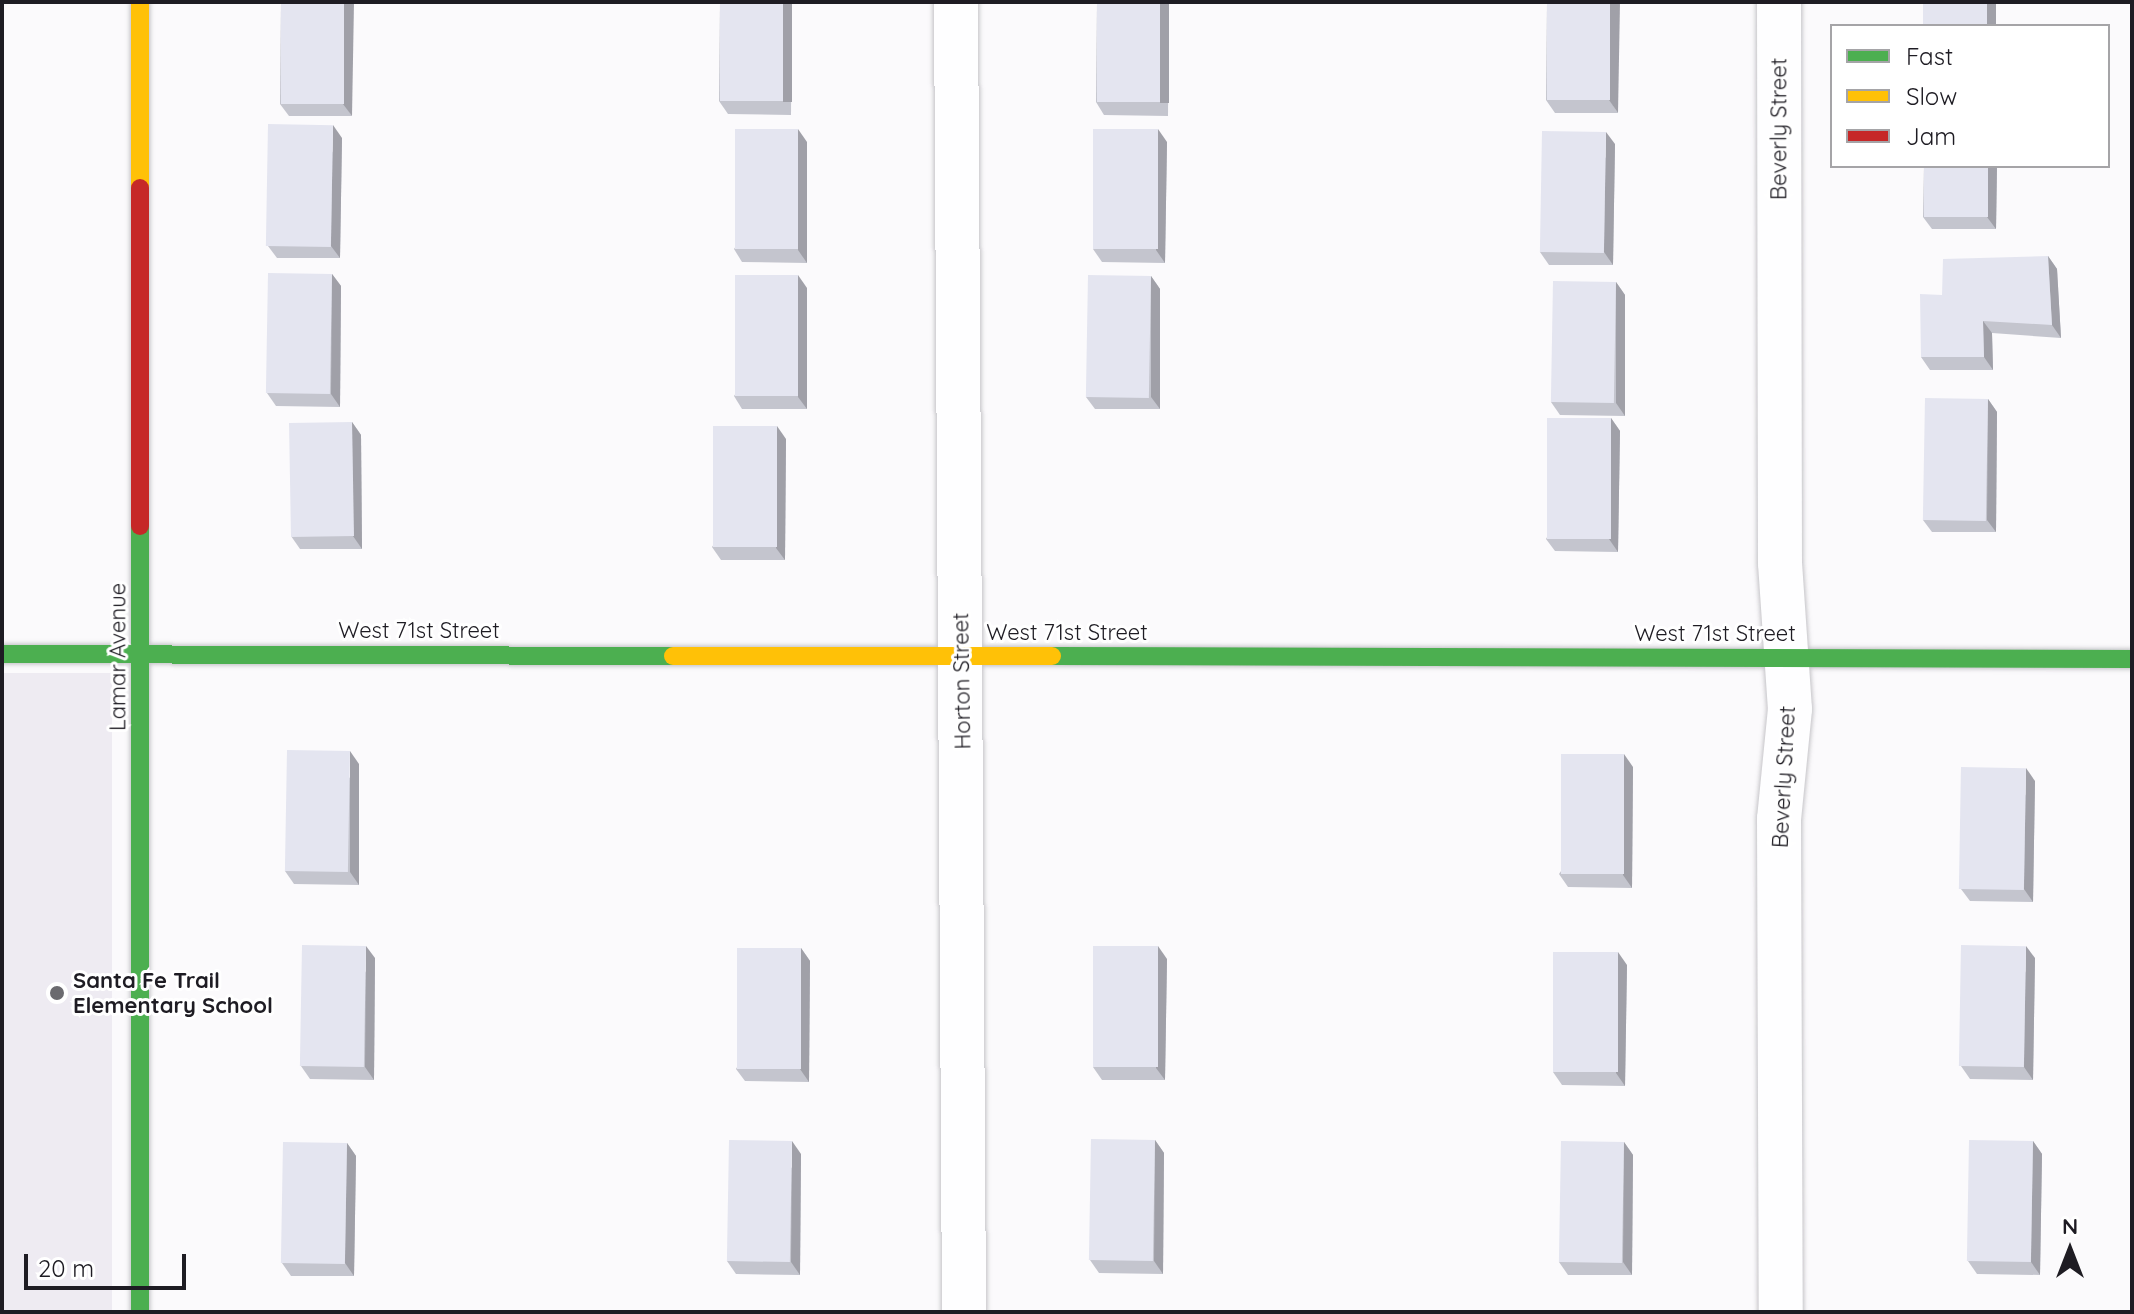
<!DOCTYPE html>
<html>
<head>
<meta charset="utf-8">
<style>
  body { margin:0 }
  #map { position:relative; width:2134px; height:1314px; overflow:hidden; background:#fbfafc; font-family:Quicksand,sans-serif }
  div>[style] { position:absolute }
  .built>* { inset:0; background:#eeebf2; transform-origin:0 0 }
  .roads { filter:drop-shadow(0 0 2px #c6c5c9) drop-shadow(0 0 2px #c6c5c9) }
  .street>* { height:44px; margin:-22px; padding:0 22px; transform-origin:22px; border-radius:22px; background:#fefeff }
  .fast>* { height:18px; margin:-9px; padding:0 9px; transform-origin:9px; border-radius:9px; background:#4caf50 }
  .slow>* { height:18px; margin:-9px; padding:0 9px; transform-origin:9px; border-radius:9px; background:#ffc107 }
  .jam>* { height:18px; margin:-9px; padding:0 9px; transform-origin:9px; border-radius:9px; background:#c62828 }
  .wall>* { inset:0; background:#c4c5ce }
  .shaded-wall>* { inset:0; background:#a0a0a8; transform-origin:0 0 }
  .building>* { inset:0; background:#e4e5f0; transform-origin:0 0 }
  .dots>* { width:22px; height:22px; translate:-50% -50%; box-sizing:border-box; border:4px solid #fff; border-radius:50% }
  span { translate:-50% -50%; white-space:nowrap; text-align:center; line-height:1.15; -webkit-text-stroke:6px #fff; paint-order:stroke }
  .street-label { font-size:22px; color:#1e1c23 }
  .poi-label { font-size:22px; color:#1e1c23; font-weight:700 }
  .left { translate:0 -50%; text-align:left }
  .frame { position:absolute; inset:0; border:4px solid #1e1c23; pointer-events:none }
  .legend { position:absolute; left:1830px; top:24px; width:280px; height:144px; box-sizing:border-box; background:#fff; border:2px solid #a5a4a7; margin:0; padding:10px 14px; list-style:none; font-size:24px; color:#1e1c23 }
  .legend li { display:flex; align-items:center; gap:16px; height:40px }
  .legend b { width:40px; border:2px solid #a5a4a7 }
  .north { position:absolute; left:2030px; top:1210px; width:80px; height:80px; -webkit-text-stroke:6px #fff; paint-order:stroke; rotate:0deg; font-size:22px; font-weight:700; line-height:32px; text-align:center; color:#1e1c23 }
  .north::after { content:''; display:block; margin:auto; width:28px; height:36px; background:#1e1c23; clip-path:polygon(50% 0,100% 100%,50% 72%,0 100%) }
  .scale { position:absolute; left:24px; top:1254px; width:162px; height:36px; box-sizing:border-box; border:4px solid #1e1c23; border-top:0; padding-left:10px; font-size:24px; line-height:28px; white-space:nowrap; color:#1e1c23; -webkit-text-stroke:6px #fff; paint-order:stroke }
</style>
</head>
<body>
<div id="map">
  <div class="built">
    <i style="left:2px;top:673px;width:110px;height:639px"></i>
  </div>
  <div class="roads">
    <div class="street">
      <i style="left:956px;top:2px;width:1310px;rotate:89.65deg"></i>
      <i style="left:1779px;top:2px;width:561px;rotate:89.9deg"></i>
      <i style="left:1780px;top:563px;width:146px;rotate:86.1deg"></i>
      <i style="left:1790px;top:709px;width:111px;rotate:95.7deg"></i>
      <i style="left:1779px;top:819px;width:493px;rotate:89.8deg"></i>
    </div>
    <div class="fast">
      <i style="left:140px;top:526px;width:786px;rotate:90deg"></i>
      <i style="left:2px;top:654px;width:671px;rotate:0.17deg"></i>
      <i style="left:1052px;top:656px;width:1080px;rotate:0.16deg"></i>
    </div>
    <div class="slow">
      <i style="left:140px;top:2px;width:186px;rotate:90deg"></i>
      <i style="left:673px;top:656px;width:379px"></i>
    </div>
    <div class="jam">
      <i style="left:140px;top:188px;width:338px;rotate:90deg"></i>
    </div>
  </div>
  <div class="wall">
    <i style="clip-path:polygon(281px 2px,352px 116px,289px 116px,280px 104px)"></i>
    <i style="clip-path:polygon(720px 2px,792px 2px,791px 115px,728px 114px,719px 101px)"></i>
    <i style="clip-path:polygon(1097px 2px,1169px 2px,1168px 116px,1104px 115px,1096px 102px)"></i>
    <i style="clip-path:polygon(1547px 2px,1618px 113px,1555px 113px,1546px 100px)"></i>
    <i style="clip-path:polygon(342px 138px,340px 258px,277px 258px,268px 246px)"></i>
    <i style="clip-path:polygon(807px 142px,807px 263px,742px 262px,734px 249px)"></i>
    <i style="clip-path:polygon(1167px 142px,1165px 263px,1102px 262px,1093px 249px)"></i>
    <i style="clip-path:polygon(1615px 144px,1613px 265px,1549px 265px,1540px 252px)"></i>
    <i style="clip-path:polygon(1924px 166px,1997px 166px,1996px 229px,1932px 229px,1923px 217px)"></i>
    <i style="clip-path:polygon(2048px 256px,2057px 269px,2061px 338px,1992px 333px,1993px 370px,1930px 370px,1921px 357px,1942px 295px)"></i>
    <i style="clip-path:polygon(332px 274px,341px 286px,340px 407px,276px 406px,267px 393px)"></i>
    <i style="clip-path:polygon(1151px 276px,1160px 289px,1160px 409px,1095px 409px,1086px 397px)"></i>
    <i style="clip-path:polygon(1616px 282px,1625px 295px,1625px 416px,1560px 415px,1551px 402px)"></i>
    <i style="clip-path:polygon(807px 288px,807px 409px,742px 409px,734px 396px)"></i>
    <i style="clip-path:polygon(1988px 399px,1997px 412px,1996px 532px,1932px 532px,1923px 520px)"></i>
    <i style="clip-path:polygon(1611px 418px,1620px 431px,1618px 552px,1555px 551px,1546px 539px)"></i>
    <i style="clip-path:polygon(352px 422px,361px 435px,362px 549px,300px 549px,291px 536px)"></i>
    <i style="clip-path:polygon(786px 439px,785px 560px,721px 560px,712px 547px)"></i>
    <i style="clip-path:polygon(359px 764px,359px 885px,294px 884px,285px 871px)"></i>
    <i style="clip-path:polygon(1633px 767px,1632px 888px,1568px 887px,1559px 874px)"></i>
    <i style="clip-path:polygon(2035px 781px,2033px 902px,1970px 901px,1961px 889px)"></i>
    <i style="clip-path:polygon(801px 948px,810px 961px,809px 1082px,745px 1081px,736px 1069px)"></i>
    <i style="clip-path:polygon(375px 958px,374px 1080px,310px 1079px,301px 1066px)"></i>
    <i style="clip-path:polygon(2035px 958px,2033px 1080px,1970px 1079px,1961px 1066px)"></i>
    <i style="clip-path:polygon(1167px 959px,1165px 1080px,1102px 1080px,1093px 1067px)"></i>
    <i style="clip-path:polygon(1627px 965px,1625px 1086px,1562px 1085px,1553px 1072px)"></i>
    <i style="clip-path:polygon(1155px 1140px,1164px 1153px,1163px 1274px,1099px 1273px,1090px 1260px)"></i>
    <i style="clip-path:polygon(2033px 1141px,2042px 1154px,2040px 1275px,1977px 1274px,1968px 1261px)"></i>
    <i style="clip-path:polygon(1624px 1142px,1633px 1155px,1632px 1275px,1568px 1275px,1559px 1262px)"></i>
    <i style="clip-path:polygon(347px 1143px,356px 1156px,354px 1276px,291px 1276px,282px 1263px)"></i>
    <i style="clip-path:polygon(801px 1154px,800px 1275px,736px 1274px,727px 1261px)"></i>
  </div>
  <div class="shaded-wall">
    <i style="clip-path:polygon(344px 2px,354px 2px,352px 116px,343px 104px)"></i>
    <i style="left:783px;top:2px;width:9px;height:100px"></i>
    <i style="left:1160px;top:2px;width:9px;height:101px"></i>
    <i style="clip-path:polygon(1610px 2px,1620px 2px,1618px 113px,1609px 100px)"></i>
    <i style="left:1987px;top:2px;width:9px;height:24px"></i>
    <i style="clip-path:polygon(333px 125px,342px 138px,340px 258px,331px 246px)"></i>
    <i style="clip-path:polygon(798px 129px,807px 142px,807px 263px,798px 250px)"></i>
    <i style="clip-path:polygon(1158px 129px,1167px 142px,1165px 263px,1156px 250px)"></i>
    <i style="clip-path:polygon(1606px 132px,1615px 144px,1613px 265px,1604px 252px)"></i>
    <i style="clip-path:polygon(1988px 166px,1997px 166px,1996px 229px,1987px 217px)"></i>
    <i style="clip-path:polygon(2048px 256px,2057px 269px,2061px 338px,2052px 325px)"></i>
    <i style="clip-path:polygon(332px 274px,341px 286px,340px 407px,331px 394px)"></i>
    <i style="clip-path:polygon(798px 275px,807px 288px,807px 409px,798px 397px)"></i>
    <i style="clip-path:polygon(1151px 276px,1160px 289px,1160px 409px,1151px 397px)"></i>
    <i style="clip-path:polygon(1616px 282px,1625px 295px,1625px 416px,1616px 403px)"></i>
    <i style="clip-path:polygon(1983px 321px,1992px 333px,1993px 370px,1984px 357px)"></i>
    <i style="clip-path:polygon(1988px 399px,1997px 412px,1996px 532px,1987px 520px)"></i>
    <i style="clip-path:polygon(1611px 418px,1620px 431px,1618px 552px,1609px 539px)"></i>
    <i style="clip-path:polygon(352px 422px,361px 435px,362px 549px,353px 536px)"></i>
    <i style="clip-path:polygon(777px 426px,786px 439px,785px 560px,776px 548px)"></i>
    <i style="clip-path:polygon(350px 751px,359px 764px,359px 885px,350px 872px)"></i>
    <i style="clip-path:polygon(1624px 754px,1633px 767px,1632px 888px,1623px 875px)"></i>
    <i style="clip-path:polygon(2026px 768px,2035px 781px,2033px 902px,2024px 889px)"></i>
    <i style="clip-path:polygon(366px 946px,375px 958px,374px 1080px,365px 1067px)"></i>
    <i style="clip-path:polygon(1158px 946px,1167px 959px,1165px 1080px,1156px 1068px)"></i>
    <i style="clip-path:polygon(2026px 946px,2035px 958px,2033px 1080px,2024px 1067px)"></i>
    <i style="clip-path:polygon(801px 948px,810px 961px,809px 1082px,800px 1069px)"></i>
    <i style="clip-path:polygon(1618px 952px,1627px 965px,1625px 1086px,1616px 1073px)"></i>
    <i style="clip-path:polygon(1155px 1140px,1164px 1153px,1163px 1274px,1154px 1261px)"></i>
    <i style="clip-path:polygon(792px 1141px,801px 1154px,800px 1275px,791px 1262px)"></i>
    <i style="clip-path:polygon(2033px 1141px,2042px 1154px,2040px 1275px,2031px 1262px)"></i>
    <i style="clip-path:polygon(1624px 1142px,1633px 1155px,1632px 1275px,1623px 1262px)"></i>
    <i style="clip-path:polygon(347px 1143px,356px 1156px,354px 1276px,345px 1263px)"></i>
  </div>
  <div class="building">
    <i style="left:281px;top:2px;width:63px;height:102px"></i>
    <i style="left:720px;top:2px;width:63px;height:99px"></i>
    <i style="left:1097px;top:2px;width:63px;height:100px"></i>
    <i style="left:1547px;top:2px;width:63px;height:98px"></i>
    <i style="left:1923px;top:2px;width:64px;height:24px"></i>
    <i style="left:268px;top:124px;width:65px;height:122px;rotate:1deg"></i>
    <i style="left:735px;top:129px;width:63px;height:120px"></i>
    <i style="left:1093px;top:129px;width:65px;height:120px"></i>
    <i style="left:1542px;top:131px;width:64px;height:121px;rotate:1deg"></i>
    <i style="left:1924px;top:166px;width:64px;height:51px"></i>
    <i style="clip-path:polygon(2048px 256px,2052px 325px,1983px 321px,1984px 357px,1921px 357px,1920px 294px,1942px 295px,1943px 259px)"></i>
    <i style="left:268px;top:273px;width:64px;height:120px;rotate:1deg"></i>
    <i style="left:735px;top:275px;width:63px;height:121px"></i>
    <i style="left:1088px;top:275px;width:63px;height:122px;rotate:1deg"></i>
    <i style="left:1553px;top:281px;width:63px;height:121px;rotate:1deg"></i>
    <i style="left:1925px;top:398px;width:63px;height:122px;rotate:1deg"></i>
    <i style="left:1547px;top:418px;width:64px;height:121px"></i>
    <i style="left:352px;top:422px;width:114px;height:63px;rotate:89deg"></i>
    <i style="left:713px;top:426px;width:64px;height:121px"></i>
    <i style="left:287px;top:750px;width:63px;height:121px;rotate:1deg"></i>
    <i style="left:1561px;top:754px;width:63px;height:120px"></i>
    <i style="left:1961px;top:767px;width:65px;height:122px;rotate:1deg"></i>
    <i style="left:302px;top:945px;width:64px;height:121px;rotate:1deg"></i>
    <i style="left:1961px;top:945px;width:65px;height:121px;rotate:1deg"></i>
    <i style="left:1093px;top:946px;width:65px;height:121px"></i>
    <i style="left:737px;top:948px;width:64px;height:121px"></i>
    <i style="left:1553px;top:952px;width:65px;height:120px"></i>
    <i style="left:1091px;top:1139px;width:64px;height:121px;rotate:1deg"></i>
    <i style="left:729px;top:1140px;width:63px;height:121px;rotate:1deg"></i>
    <i style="left:1969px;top:1140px;width:64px;height:121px;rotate:1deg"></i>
    <i style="left:1561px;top:1141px;width:63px;height:121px;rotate:1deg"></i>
    <i style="left:283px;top:1142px;width:64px;height:121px;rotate:1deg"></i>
  </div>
  <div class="dots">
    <i style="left:57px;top:993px;background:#6b6a6f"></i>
  </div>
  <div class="street-label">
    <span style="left:1779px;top:129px;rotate:-90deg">Beverly Street</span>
    <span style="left:419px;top:631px">West 71st Street</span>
    <span style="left:1067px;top:633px">West 71st Street</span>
    <span style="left:1715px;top:634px">West 71st Street</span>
    <span style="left:118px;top:657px;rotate:-90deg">Lamar Avenue</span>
    <span style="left:962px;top:681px;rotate:-91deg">Horton Street</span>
    <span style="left:1784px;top:777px;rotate:-87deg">Beverly Street</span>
  </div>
  <div class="poi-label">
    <span class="left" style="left:73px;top:993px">Santa Fe Trail<br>Elementary School</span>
  </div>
  <div class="frame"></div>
  <ul class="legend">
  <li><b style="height:10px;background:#4caf50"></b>Fast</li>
  <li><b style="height:10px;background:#ffc107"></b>Slow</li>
  <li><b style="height:10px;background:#c62828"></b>Jam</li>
  </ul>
  <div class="north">N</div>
  <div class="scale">20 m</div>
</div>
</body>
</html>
